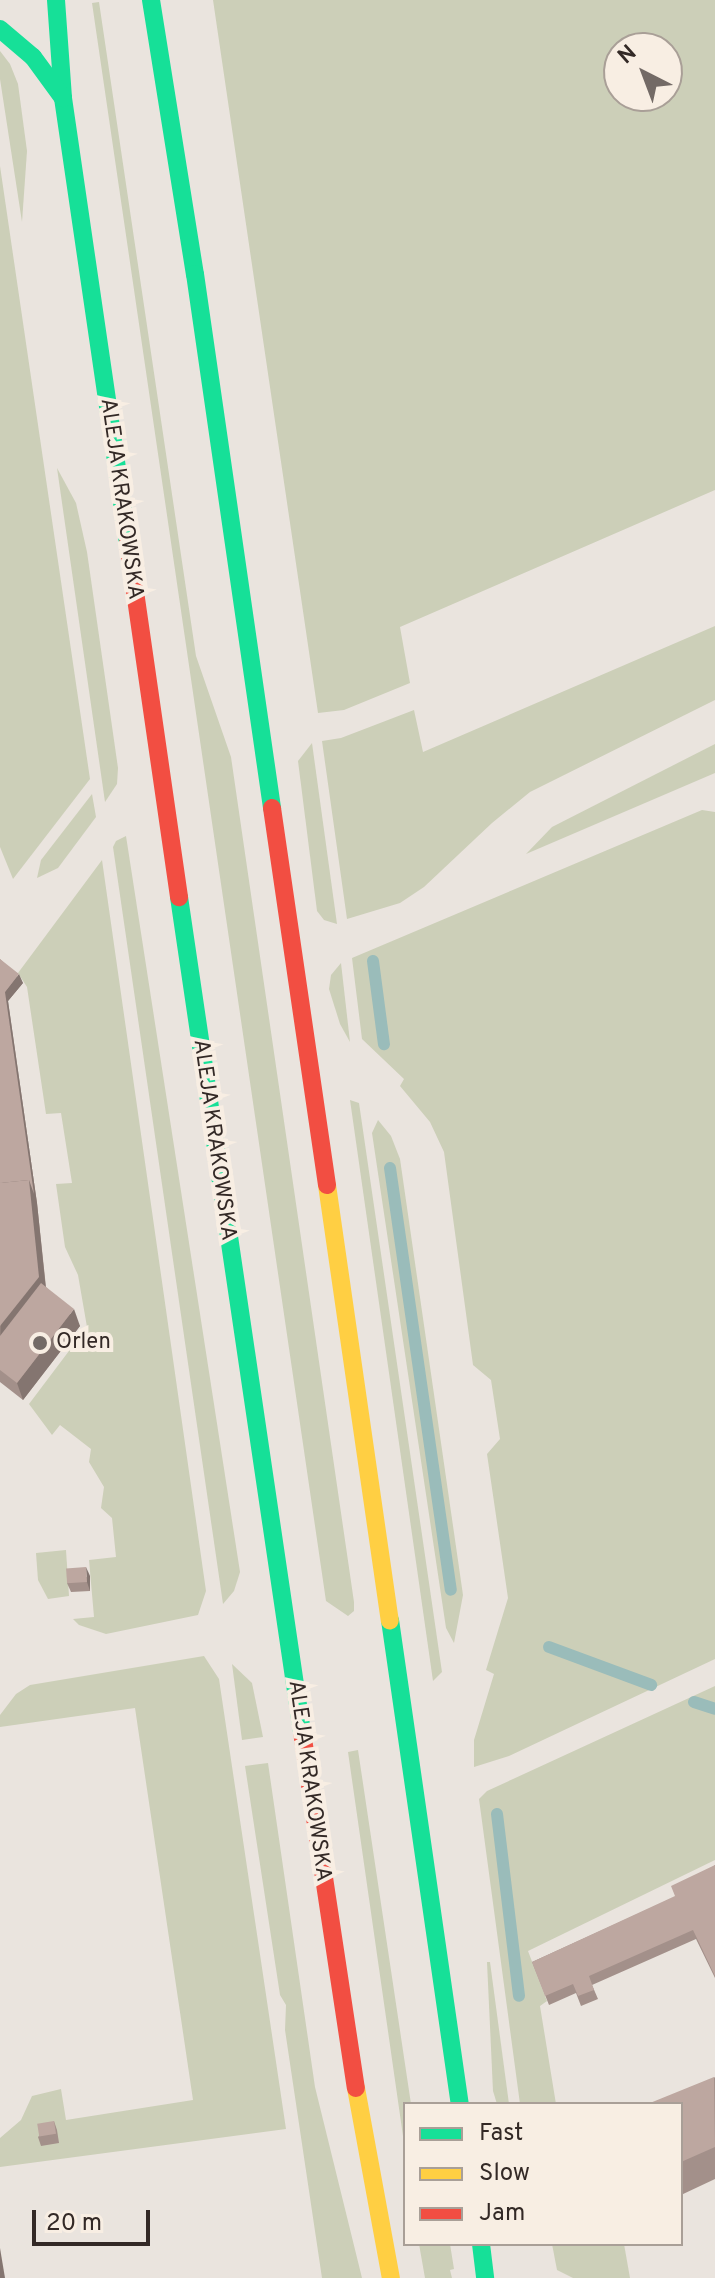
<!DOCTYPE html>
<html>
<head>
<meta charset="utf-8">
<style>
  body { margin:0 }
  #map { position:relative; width:715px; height:2278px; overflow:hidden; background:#eae4de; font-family:Overpass,sans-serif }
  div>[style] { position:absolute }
  .green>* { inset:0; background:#cccfb8 }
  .stream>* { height:12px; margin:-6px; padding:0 6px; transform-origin:6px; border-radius:6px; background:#9abcba }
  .fast>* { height:18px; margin:-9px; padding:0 9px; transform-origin:9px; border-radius:9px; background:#16e098 }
  .slow>* { height:18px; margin:-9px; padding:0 9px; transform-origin:9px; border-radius:9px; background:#ffcf43 }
  .jam>* { height:18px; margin:-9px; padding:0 9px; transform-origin:9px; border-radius:9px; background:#f24e42 }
  .wall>* { inset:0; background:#a3908a }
  .shaded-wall>* { inset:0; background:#847570 }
  .building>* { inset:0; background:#bda7a0; transform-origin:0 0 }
  .dots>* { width:22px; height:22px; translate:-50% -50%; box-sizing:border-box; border:4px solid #f8eee3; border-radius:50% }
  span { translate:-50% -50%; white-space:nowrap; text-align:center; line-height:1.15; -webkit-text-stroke:8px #f8eee3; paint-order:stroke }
  .street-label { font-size:22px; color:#332926 }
  .poi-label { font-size:22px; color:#332926 }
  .left { translate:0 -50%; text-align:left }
  .legend { position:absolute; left:403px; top:2102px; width:280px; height:144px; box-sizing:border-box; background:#f8eee3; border:2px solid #a99f97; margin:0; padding:10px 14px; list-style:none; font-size:24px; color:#332926 }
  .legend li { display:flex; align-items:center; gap:16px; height:40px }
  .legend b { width:40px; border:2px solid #a99f97 }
  .north { position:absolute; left:603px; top:32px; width:80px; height:80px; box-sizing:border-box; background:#f8eee3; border:2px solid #a99f97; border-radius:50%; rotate:318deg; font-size:22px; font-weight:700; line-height:32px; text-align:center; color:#332926 }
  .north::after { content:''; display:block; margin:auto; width:28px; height:36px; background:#736a66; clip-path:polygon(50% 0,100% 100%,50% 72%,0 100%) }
  .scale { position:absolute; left:32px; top:2210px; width:118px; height:36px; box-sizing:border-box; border:4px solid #332926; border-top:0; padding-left:10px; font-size:24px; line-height:28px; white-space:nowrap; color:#332926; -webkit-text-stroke:6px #f8eee3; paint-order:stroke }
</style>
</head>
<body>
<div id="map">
  <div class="green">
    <i style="clip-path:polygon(evenodd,213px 0,715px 0,715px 490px,400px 627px,410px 683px,344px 710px,318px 713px,213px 0,619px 48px,667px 48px,667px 96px,619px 96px,619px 48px)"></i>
    <i style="clip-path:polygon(99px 2px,196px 656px,231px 757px,354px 1602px,354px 1611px,348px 1616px,326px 1601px,92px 3px)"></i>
    <i style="clip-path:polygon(0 51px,10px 64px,18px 84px,27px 151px,22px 222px,0 79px)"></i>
    <i style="clip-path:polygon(0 166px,90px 779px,13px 879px,0 847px)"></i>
    <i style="clip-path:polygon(57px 468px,76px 503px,87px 552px,118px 768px,117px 784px,105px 802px)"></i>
    <i style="clip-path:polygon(715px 626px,715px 700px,530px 792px,492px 823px,424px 887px,400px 903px,347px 919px,322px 741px,341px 738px,414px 710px,423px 752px)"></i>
    <i style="clip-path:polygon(312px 743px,337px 924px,324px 920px,317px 911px,298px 761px)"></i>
    <i style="clip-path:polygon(715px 744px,715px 773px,526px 854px,552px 827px)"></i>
    <i style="clip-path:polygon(92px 794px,96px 817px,58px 868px,37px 878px,41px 860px)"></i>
    <i style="clip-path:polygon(702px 810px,715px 812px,715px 1659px,509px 1756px,474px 1767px,474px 1740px,494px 1674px,486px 1670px,508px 1598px,487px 1454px,500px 1439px,491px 1380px,473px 1365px,444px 1152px,430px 1122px,400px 1086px,404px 1079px,362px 1039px,352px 958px)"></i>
    <i style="clip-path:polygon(126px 836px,240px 1572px,234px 1591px,223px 1604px,113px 847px,116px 841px)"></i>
    <i style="clip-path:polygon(102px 860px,206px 1591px,198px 1615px,106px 1634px,79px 1625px,73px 1619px,94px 1617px,89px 1560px,116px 1557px,112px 1518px,101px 1508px,104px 1487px,89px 1462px,91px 1449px,60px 1425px,52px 1435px,29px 1404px,87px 1327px,78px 1275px,65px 1247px,56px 1184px,72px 1183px,61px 1113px,46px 1114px,27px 987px,18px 973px)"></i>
    <i style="clip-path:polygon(341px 963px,350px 1042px,340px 1024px,329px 989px,331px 975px)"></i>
    <i style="clip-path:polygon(350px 1100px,359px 1103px,442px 1672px,433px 1681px)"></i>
    <i style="clip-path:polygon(378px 1120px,391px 1136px,400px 1159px,463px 1595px,454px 1643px,446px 1628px,372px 1133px)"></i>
    <i style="clip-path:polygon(66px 1550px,69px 1596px,48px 1599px,38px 1580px,36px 1553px)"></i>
    <i style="clip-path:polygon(204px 1656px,219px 1679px,286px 2129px,0 2167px,0 2138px,21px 2120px,32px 2096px,61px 2089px,66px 2120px,193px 2100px,135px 1708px,0 1727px,0 1715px,16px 1694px,30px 1685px)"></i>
    <i style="clip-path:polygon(232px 1664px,252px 1683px,263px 1737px,242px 1740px)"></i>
    <i style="clip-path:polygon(715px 1686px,715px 1860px,528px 1951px,547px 2001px,540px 2006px,556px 2104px,520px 2104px,479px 1799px,487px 1791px)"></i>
    <i style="clip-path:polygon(358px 1750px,411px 2104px,405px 2104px,405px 2150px,348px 1752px)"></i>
    <i style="clip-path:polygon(268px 1763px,315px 2087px,362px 2278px,322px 2278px,285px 2030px,286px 2005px,280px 1995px,245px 1766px)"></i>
    <i style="clip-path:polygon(487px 1962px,490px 1962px,509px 2104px,497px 2104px,493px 2091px)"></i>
    <i style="clip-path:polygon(419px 2244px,450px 2244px,454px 2269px,450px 2270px,452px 2278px,425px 2278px)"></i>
    <i style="clip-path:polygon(552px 2244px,624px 2244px,630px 2278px,573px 2278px,557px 2270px)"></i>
  </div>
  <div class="stream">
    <i style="left:373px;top:961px;width:84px;rotate:82.5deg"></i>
    <i style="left:390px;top:1168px;width:426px;rotate:81.8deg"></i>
    <i style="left:549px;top:1647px;width:109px;rotate:20.4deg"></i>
    <i style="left:694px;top:1702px;width:22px;rotate:18deg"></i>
    <i style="left:497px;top:1814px;width:183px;rotate:83.1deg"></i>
  </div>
  <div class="fast">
    <i style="left:56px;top:0;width:98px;rotate:85.9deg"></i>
    <i style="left:63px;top:98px;width:450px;rotate:81.7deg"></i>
    <i style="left:151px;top:0;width:278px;rotate:80.9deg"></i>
    <i style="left:195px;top:274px;width:540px;rotate:81.79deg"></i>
    <i style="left:0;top:29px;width:43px;rotate:40.3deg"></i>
    <i style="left:33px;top:57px;width:51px;rotate:53.8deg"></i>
    <i style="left:179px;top:897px;width:844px;rotate:81.62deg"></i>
    <i style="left:390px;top:1620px;width:489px;rotate:81.8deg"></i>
    <i style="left:481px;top:2244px;width:34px;rotate:83deg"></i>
  </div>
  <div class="slow">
    <i style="left:327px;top:1185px;width:440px;rotate:81.8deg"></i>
    <i style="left:356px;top:2088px;width:193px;rotate:79.6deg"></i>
  </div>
  <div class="jam">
    <i style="left:128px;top:543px;width:358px;rotate:81.8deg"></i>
    <i style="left:272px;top:808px;width:381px;rotate:81.7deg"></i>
    <i style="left:302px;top:1732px;width:360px;rotate:81.4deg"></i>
  </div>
  <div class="wall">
    <i style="clip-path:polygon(0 959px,23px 983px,8px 1001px,37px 1203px,46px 1287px,80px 1326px,23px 1400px,0 1382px)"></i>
    <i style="clip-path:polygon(90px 1576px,90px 1591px,71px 1592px,67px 1583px)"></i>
    <i style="clip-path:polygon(715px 1865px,715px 1978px,696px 1939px,592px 1985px,598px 1999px,581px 2006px,576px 1993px,549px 2005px,532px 1962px,675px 1897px)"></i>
    <i style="clip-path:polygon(715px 2077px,715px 2179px,681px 2195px,681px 2104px)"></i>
    <i style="clip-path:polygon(54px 2121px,57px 2130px,59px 2143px,41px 2146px,38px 2137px)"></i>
  </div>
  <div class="shaded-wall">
    <i style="clip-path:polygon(19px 974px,23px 983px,8px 1001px,37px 1203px,47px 1300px,0 1361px,5px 992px)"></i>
    <i style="clip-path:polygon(74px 1309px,80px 1326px,23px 1400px,17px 1383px)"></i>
    <i style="clip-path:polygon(86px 1567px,90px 1576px,90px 1591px,87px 1582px)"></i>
    <i style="clip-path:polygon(0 2248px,5px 2278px,0 2278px)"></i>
  </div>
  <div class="building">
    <i style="clip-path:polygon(0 959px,19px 974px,5px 992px,34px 1194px,29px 1180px,0 1183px)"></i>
    <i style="clip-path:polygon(29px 1180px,39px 1277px,0 1326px,0 1183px)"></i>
    <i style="clip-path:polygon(41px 1283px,74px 1309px,17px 1383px,0 1370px,0 1336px)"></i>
    <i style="left:86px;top:1567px;width:15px;height:20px;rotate:86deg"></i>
    <i style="clip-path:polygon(715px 1865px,715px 1976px,693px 1930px,589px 1976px,594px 1990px,578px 1996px,573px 1984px,545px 1996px,532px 1962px,675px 1896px,671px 1886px)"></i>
    <i style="clip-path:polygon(714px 2077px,715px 2147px,681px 2162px,681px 2104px,650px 2104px,650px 2103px)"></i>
    <i style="left:54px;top:2121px;width:13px;height:17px;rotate:81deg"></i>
  </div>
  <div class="dots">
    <i style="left:40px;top:1343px;background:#736a66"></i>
  </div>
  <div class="street-label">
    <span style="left:121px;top:499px;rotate:82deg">ALEJA KRAKOWSKA</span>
    <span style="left:214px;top:1140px;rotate:82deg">ALEJA KRAKOWSKA</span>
    <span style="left:309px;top:1781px;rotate:82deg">ALEJA KRAKOWSKA</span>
  </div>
  <div class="poi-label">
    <span class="left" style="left:56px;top:1343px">Orlen</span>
  </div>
  <ul class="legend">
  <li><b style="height:10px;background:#16e098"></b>Fast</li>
  <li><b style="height:10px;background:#ffcf43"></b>Slow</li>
  <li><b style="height:10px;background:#f24e42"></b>Jam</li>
  </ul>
  <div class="north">N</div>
  <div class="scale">20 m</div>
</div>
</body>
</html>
